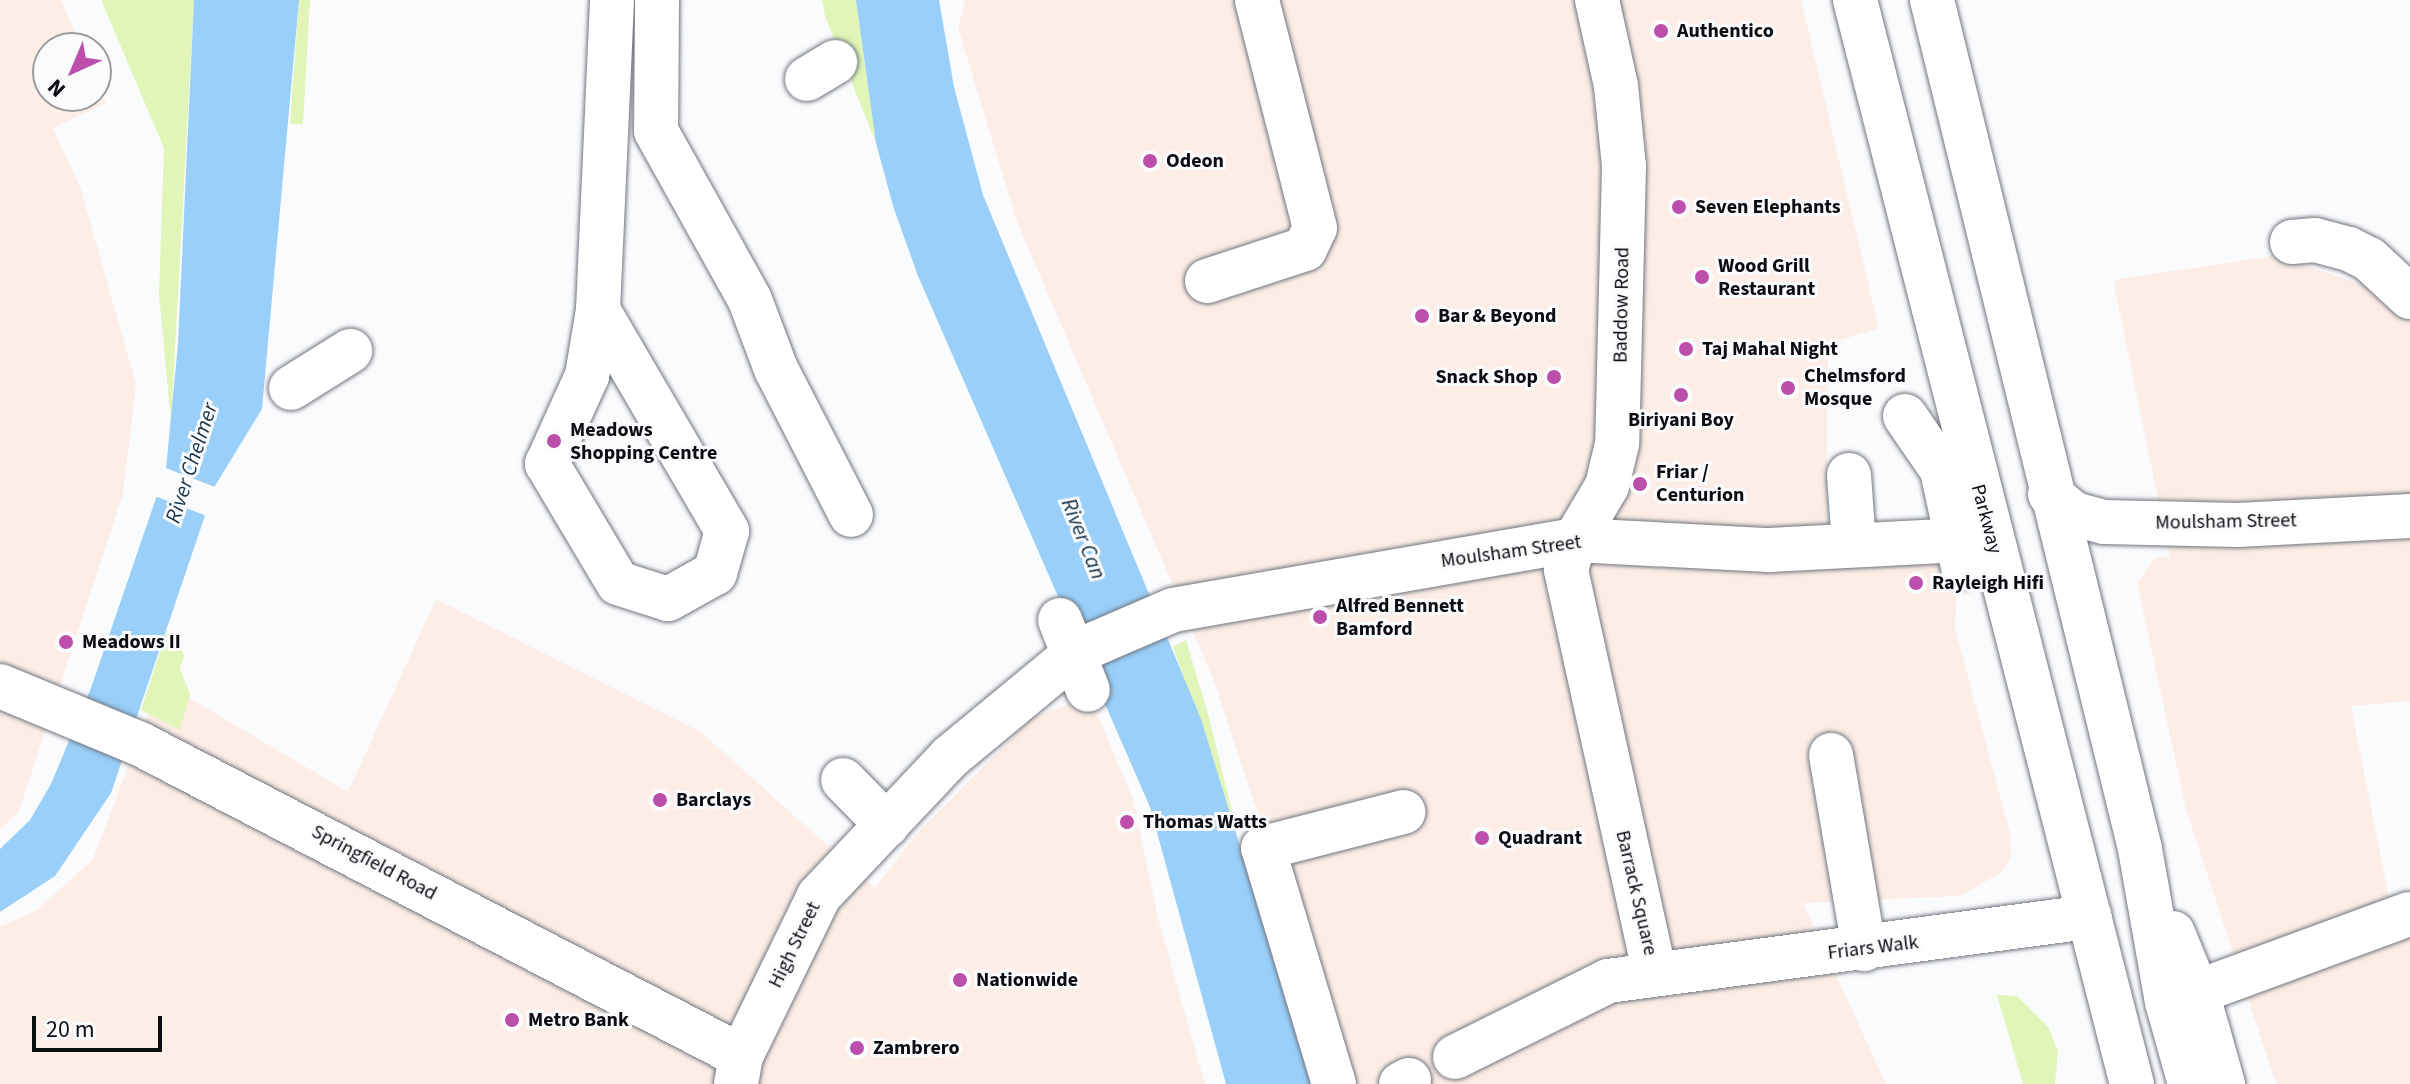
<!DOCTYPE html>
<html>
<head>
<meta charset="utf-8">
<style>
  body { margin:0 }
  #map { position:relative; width:2410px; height:1084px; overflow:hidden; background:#fafbfd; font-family:"Source Sans 3",sans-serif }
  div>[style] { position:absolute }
  .commercial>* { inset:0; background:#fceee7 }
  .green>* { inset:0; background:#e1f5b8 }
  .water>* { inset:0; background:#99cff9 }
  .pier>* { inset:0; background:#fafbfd; transform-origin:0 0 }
  .roads { filter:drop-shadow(0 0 2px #71767f) drop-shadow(0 0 2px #71767f) }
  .minor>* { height:44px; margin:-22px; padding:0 22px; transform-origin:22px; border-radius:22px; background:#fff }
  .major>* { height:44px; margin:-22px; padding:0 22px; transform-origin:22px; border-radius:22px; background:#fff }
  .dots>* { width:22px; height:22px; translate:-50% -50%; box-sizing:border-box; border:4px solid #fafbfd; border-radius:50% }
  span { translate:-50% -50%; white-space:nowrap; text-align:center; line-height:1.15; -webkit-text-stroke:6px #fafbfd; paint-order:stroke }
  .poi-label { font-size:20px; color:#0b0d10; font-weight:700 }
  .left { translate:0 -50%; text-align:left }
  .right { translate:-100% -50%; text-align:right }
  .street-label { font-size:20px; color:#0b0d10 }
  .water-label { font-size:22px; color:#143247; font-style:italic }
  .north { position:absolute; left:32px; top:32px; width:80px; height:80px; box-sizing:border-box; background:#fafbfd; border:2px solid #9a9c9e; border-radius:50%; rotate:224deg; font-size:22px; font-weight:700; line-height:32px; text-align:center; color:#0b0d10 }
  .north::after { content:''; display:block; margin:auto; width:28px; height:36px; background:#bc4eac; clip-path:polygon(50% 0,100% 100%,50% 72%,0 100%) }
  .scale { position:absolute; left:32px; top:1016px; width:130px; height:36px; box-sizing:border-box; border:4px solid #0b0d10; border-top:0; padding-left:10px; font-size:24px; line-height:28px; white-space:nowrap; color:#0b0d10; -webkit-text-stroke:6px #fafbfd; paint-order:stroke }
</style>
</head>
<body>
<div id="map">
  <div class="commercial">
    <i style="clip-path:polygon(0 0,61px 0,82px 48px,48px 48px,48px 96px,96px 96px,96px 80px,106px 103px,53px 128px,81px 189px,136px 384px,123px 494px,19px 811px,0 830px)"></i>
    <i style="clip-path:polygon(965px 0,1801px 0,1879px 328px,1828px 344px,1826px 553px,1953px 549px,1958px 569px,1955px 628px,2010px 833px,2011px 858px,2002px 872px,1960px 896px,1803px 903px,1886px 1084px,1347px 1084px,1214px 681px,1017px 222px,958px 28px)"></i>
    <i style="clip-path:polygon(2273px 256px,2368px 286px,2410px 323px,2410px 701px,2351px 706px,2390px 903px,2410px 903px,2410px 1084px,2276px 1084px,2186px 809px,2137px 583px,2155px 558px,2170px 557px,2113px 280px)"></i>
    <i style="clip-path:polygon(436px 599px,701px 732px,875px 888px,920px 830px,1032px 718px,1090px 696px,1133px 799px,1158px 918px,1205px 1084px,0 1084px,0 927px,37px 910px,93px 859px,161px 681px,348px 792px)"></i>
  </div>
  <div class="green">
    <i style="clip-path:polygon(101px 0,194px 0,171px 422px,159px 294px,164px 148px)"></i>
    <i style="clip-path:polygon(299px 0,310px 0,303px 124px,290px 124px)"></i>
    <i style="clip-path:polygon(822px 0,856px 0,876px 143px,825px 16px)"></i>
    <i style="clip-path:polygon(167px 630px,178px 639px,184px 656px,180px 669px,190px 694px,180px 730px,141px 710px)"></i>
    <i style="clip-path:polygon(1186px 640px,1210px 721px,1238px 837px,1173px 647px)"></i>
    <i style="clip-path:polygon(1997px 995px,2017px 996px,2048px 1027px,2058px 1051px,2055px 1084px,2023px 1084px)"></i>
  </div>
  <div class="water">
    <i style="clip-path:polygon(194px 0,299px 0,262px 409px,215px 486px,111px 793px,55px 876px,0 912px,0 849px,30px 820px,51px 784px,91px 688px,166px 469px,178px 344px)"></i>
    <i style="clip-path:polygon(856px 0,939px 0,954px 87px,983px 195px,1201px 719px,1313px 1084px,1226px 1084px,1150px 807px,918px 276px,893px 206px,876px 143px)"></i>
  </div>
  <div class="pier">
    <i style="left:163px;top:467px;width:60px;height:30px;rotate:21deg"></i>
  </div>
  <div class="roads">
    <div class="minor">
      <i style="left:657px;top:0;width:131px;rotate:90.4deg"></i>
      <i style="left:656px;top:131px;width:193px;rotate:60.9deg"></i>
      <i style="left:750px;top:300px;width:74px;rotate:69.4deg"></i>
      <i style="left:776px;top:369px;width:164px;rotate:62.8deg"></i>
      <i style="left:1597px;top:0;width:88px;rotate:77.5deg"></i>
      <i style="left:1616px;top:86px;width:80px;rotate:84.3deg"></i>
      <i style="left:1624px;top:166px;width:278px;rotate:91.4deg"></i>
      <i style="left:1617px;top:444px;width:43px;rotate:103.4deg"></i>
      <i style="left:1607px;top:486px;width:63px;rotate:120.7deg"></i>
      <i style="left:1575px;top:540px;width:31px;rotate:107deg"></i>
      <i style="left:1566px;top:570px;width:414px;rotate:77.6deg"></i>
      <i style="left:807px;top:79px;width:33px;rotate:-31deg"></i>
      <i style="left:2292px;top:242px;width:23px;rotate:-5deg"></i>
      <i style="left:2315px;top:240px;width:35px;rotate:15deg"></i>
      <i style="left:2349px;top:249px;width:22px;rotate:27deg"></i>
      <i style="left:2369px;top:259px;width:56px;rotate:42.8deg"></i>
      <i style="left:1207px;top:281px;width:103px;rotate:-18.1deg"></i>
      <i style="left:1305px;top:249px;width:23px;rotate:-65deg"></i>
      <i style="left:1315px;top:228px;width:235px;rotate:-104.3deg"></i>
      <i style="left:598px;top:310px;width:256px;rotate:59.7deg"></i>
      <i style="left:727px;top:531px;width:44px;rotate:105.9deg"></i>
      <i style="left:715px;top:573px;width:54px;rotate:151deg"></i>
      <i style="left:668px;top:599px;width:52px;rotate:-162.3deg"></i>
      <i style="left:618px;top:583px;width:139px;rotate:-120.8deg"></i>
      <i style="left:547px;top:464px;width:97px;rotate:-65.6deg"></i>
      <i style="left:587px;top:376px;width:67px;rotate:-80.5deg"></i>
      <i style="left:598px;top:310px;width:310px;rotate:-87.4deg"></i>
      <i style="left:291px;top:388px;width:70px;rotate:-32.1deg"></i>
      <i style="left:1905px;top:416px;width:65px;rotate:55.6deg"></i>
      <i style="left:1942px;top:470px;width:99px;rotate:77.8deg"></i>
      <i style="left:1849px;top:475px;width:70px;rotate:85.9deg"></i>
      <i style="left:2050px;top:494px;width:31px;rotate:40deg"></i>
      <i style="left:2074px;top:514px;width:31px;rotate:15deg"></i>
      <i style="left:2104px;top:522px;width:134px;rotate:1.3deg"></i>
      <i style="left:2238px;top:525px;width:172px;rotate:-3deg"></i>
      <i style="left:1060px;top:620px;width:75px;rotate:68.2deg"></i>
      <i style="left:0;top:686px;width:152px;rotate:22.5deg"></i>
      <i style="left:140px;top:744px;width:677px;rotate:27.44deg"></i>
      <i style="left:1831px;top:755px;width:197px;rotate:80.3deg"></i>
      <i style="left:843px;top:780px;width:63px;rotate:45.6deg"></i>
      <i style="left:2197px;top:992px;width:226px;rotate:-20.2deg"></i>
      <i style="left:1455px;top:1057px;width:171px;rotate:-26.4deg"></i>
      <i style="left:1608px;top:981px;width:486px;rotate:-7.6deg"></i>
      <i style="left:736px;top:1084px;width:28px;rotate:-80deg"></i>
      <i style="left:741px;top:1056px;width:178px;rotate:-64deg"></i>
      <i style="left:819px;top:896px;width:191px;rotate:-46.7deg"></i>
      <i style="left:950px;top:757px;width:166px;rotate:-39.6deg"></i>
      <i style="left:1078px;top:651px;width:103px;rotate:-23.3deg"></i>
      <i style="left:1173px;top:610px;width:408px;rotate:-9.9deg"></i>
      <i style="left:1575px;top:540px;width:194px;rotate:3deg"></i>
      <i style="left:1769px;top:550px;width:188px;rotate:-3deg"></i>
      <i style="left:1334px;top:1084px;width:246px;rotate:-106.7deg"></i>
      <i style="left:1263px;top:848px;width:145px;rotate:-14.4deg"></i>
      <i style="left:1401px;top:1084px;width:9px;rotate:-27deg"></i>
    </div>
    <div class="major">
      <i style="left:1855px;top:0;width:1119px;rotate:75.67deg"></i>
      <i style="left:1932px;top:0;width:874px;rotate:76.23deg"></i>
      <i style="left:2140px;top:849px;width:155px;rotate:80deg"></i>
      <i style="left:2167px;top:1002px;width:85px;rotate:74.3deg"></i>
      <i style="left:2173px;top:933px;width:64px;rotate:67.9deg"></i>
      <i style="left:2197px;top:992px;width:96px;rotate:74.2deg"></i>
    </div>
  </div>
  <div class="dots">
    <i style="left:1661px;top:31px;background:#bc4eac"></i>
    <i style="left:1150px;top:161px;background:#bc4eac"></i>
    <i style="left:1679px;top:207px;background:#bc4eac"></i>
    <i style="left:1702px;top:277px;background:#bc4eac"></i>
    <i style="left:1422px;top:316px;background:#bc4eac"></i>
    <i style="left:1686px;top:349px;background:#bc4eac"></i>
    <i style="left:1554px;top:377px;background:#bc4eac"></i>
    <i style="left:1788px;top:388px;background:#bc4eac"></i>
    <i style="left:1681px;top:395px;background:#bc4eac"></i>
    <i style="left:554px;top:441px;background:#bc4eac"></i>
    <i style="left:1640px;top:484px;background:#bc4eac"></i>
    <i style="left:1916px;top:583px;background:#bc4eac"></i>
    <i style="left:1320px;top:617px;background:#bc4eac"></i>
    <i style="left:66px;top:642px;background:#bc4eac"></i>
    <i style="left:660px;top:800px;background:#bc4eac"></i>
    <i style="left:1127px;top:822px;background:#bc4eac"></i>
    <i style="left:1482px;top:838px;background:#bc4eac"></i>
    <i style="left:960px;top:980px;background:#bc4eac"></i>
    <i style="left:512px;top:1020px;background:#bc4eac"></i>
    <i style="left:857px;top:1048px;background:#bc4eac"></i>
  </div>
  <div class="poi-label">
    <span class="left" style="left:1677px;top:31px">Authentico</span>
    <span class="left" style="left:1166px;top:161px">Odeon</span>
    <span class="left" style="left:1695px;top:207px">Seven Elephants</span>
    <span class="left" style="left:1718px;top:278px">Wood Grill<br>Restaurant</span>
    <span class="left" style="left:1438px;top:316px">Bar &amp; Beyond</span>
    <span class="left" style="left:1702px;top:349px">Taj Mahal Night</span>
    <span class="left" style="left:1804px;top:388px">Chelmsford<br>Mosque</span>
    <span class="right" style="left:1538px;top:377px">Snack Shop</span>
    <span style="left:1681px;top:420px">Biriyani Boy</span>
    <span class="left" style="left:570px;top:442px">Meadows<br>Shopping Centre</span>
    <span class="left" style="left:1656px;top:484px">Friar /<br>Centurion</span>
    <span class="left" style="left:1932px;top:583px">Rayleigh Hifi</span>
    <span class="left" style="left:1336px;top:618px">Alfred Bennett<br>Bamford</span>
    <span class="left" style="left:82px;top:642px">Meadows II</span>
    <span class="left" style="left:676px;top:800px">Barclays</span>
    <span class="left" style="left:1143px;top:822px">Thomas Watts</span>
    <span class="left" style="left:1498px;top:838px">Quadrant</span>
    <span class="left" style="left:976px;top:980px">Nationwide</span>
    <span class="left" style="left:528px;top:1020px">Metro Bank</span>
    <span class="left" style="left:873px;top:1048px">Zambrero</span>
  </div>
  <div class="street-label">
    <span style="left:1622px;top:305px;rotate:-89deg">Baddow Road</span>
    <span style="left:1986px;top:519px;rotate:75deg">Parkway</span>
    <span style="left:2226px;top:522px;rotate:-1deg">Moulsham Street</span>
    <span style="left:1511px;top:552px;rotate:-8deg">Moulsham Street</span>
    <span style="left:374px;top:863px;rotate:28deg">Springfield Road</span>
    <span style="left:1636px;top:893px;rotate:77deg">Barrack Square</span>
    <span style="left:795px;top:945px;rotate:-64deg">High Street</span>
    <span style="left:1873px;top:948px;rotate:-7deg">Friars Walk</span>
  </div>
  <div class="water-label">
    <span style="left:192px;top:463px;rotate:-72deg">River Chelmer</span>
    <span style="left:1083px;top:539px;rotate:68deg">River Can</span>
  </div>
  <div class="north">N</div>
  <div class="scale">20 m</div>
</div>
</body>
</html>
